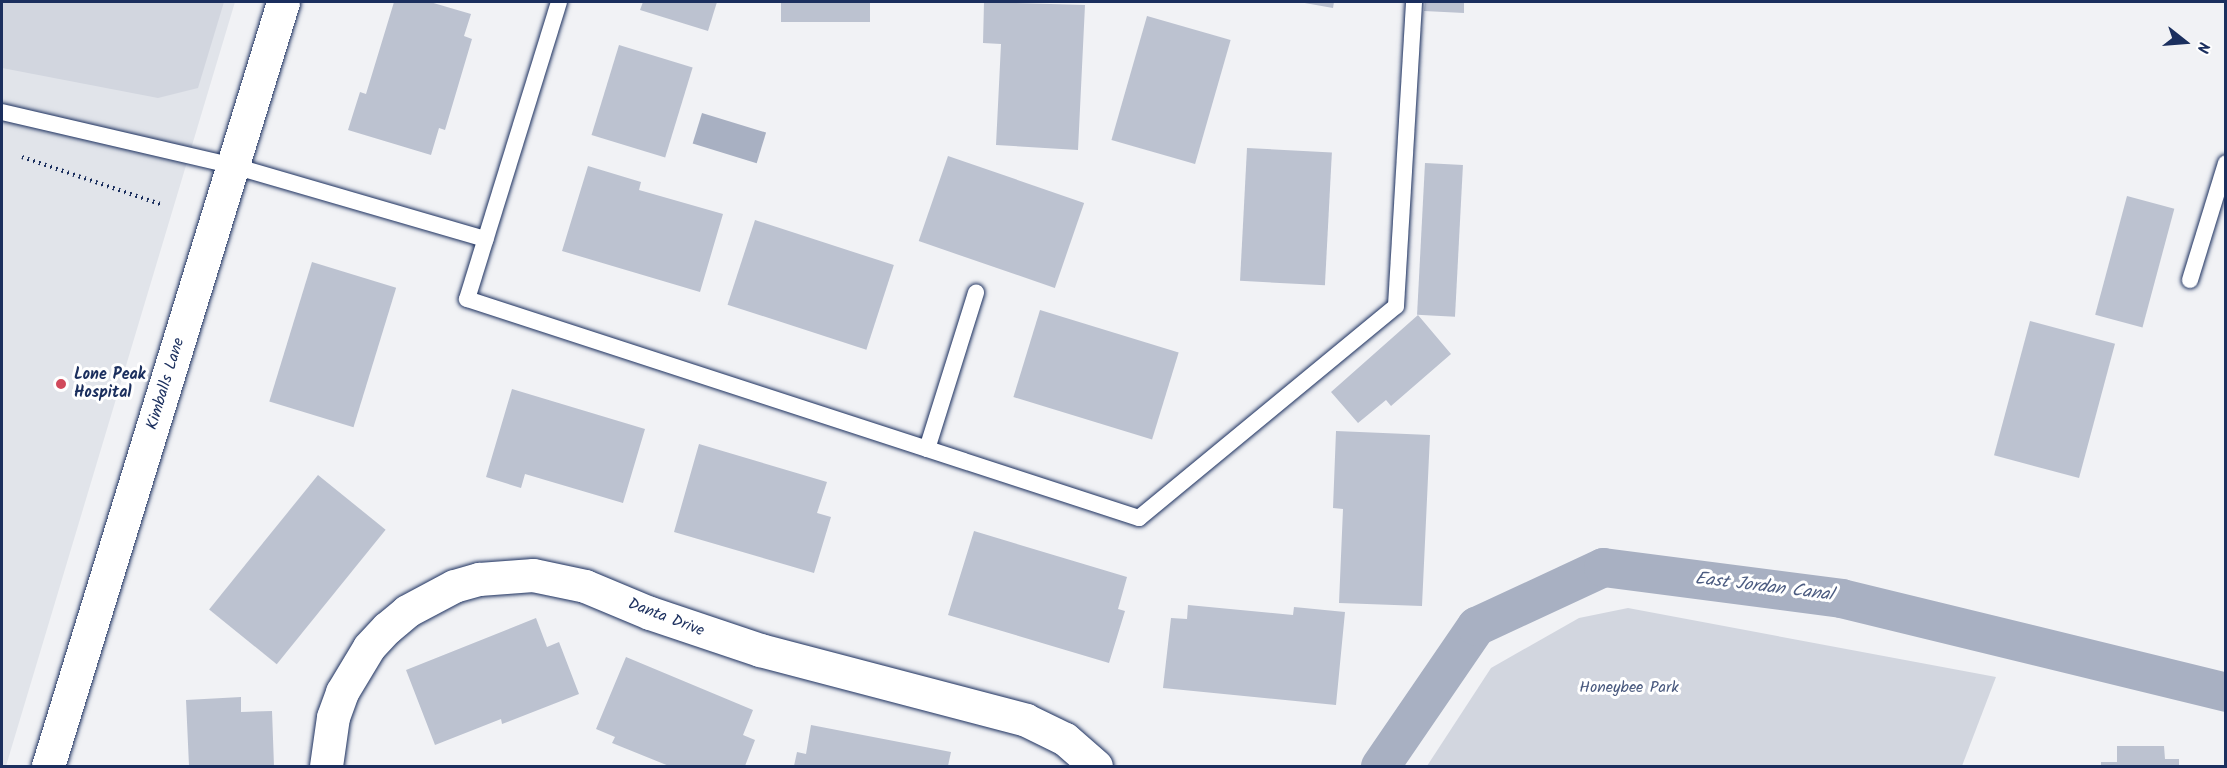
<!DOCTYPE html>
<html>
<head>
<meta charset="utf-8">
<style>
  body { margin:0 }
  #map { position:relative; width:2227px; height:768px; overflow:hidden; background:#f1f2f5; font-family:Kalam,sans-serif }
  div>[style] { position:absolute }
  .built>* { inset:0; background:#e1e4ea }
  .green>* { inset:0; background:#d2d6df }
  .water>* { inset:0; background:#a8b0c2; transform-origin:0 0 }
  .canal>* { height:39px; margin:-19.5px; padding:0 19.5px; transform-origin:19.5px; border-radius:19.5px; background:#a8b0c2 }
  .building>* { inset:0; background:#bcc2d0; transform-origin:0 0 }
  .path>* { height:4px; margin-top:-2px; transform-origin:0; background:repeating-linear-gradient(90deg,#1b2f5e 0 1.5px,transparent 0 6px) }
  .roads { filter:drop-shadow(0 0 2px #1b2f5e) drop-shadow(0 0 2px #1b2f5e) }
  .lane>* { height:16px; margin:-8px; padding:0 8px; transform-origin:8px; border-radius:8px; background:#fff }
  .street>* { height:33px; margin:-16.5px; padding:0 16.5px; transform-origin:16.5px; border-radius:16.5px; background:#fff }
  .secondary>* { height:33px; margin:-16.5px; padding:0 16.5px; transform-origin:16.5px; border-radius:16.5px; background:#fff }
  .dots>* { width:16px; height:16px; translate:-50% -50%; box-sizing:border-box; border:3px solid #fff; border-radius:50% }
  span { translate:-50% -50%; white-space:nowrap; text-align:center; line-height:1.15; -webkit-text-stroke:6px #fff; paint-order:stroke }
  .poi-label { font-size:16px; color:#1b2f5e; font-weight:700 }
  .left { translate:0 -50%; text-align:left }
  .street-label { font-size:16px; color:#1b2f5e }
  .park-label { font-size:16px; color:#49597e }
  .water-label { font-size:18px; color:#4c5c81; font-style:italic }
  .frame { position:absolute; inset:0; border:3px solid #1b2f5e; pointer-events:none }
  .north { position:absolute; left:2155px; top:12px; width:60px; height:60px; -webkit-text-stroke:4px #fff; paint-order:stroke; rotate:107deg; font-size:16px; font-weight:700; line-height:24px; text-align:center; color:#1b2f5e }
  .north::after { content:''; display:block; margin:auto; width:21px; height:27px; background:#1b2f5e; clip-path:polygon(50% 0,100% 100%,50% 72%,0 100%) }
</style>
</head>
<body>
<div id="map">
  <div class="built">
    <i style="clip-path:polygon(2px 2px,235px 2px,6px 766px,2px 766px)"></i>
  </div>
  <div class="green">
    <i style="clip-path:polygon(2px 2px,224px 2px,198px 88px,158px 98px,2px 68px)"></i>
    <i style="clip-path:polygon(1628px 608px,1996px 677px,1962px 766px,1427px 766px,1491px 668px,1579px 618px)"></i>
  </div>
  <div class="water">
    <i style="left:702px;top:113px;width:67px;height:32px;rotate:17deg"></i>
  </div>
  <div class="canal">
    <i style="left:1380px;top:766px;width:170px;rotate:-55.6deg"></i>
    <i style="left:1476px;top:626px;width:140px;rotate:-24.9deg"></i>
    <i style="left:1603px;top:567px;width:240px;rotate:7.4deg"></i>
    <i style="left:1841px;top:598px;width:396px;rotate:13.7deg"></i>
  </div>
  <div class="building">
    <i style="clip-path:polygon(394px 2px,430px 2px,471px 14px,464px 36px,472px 39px,445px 130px,439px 128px,431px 155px,348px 130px,360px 92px,366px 94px)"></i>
    <i style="clip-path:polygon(643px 2px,717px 2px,708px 31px,640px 10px)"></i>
    <i style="left:781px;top:2px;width:89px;height:20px"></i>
    <i style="clip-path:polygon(984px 2px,1085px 5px,1078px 150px,996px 145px,1001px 44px,983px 43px)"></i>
    <i style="clip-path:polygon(1299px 2px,1334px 2px,1333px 8px)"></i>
    <i style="clip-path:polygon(1425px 2px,1464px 2px,1464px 13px,1424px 11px)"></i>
    <i style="left:1147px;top:16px;width:87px;height:129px;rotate:16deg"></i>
    <i style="left:619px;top:45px;width:77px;height:94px;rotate:17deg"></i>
    <i style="left:1247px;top:148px;width:85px;height:133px;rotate:3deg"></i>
    <i style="left:948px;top:156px;width:144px;height:90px;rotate:19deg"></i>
    <i style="left:1425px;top:163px;width:38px;height:152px;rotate:3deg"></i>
    <i style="clip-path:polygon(588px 166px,641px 182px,639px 190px,723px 214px,700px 292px,562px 251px)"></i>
    <i style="left:2127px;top:196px;width:49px;height:123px;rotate:15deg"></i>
    <i style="left:755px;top:220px;width:146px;height:89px;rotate:18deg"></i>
    <i style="left:312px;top:262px;width:88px;height:146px;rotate:17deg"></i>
    <i style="left:1040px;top:310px;width:145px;height:91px;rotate:17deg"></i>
    <i style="clip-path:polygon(1418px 315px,1451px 354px,1391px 406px,1386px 400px,1358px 423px,1331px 392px)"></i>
    <i style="left:2030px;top:321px;width:88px;height:139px;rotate:15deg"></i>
    <i style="clip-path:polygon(512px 389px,645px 429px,623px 503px,525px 474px,521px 488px,486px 477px)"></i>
    <i style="clip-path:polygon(1336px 431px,1430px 435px,1422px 606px,1339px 603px,1343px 509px,1333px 508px)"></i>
    <i style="clip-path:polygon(699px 444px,827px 482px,817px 513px,831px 517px,814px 573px,674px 532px)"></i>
    <i style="left:318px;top:475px;width:87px;height:173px;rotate:39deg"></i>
    <i style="clip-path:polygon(974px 531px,1127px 577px,1118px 609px,1125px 611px,1109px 663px,948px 615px)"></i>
    <i style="clip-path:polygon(1188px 605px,1293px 615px,1294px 607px,1345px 612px,1336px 705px,1163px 688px,1171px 618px,1187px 619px)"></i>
    <i style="clip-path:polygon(536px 618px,547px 647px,559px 642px,579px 694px,502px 724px,501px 719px,435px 745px,406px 670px)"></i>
    <i style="clip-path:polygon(626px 657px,753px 710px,743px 735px,755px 740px,745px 766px,669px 766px,612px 743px,615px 737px,596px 729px)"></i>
    <i style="clip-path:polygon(241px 697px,241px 712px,272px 711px,274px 766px,189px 766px,186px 700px)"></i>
    <i style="clip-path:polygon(811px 725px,951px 752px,948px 766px,794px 766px,797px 752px,806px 754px)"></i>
    <i style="clip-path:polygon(2117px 746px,2164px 746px,2165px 759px,2179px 759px,2179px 766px,2101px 766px,2101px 762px,2117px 762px)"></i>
  </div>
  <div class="path">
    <i style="left:22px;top:157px;width:149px;rotate:18.8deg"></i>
  </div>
  <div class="roads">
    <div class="lane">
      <i style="left:559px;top:2px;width:311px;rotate:107.2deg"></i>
      <i style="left:467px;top:299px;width:707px;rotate:18.05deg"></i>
      <i style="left:1139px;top:518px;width:333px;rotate:-39.5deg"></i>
      <i style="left:1396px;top:306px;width:305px;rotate:-86.6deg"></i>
      <i style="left:2px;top:112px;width:238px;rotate:13.1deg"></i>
      <i style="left:234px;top:166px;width:262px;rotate:16.2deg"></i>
      <i style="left:2190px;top:280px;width:122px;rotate:-72.9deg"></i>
      <i style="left:927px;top:449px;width:164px;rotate:-72.6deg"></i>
    </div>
    <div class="street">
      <i style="left:326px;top:766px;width:49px;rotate:-81.9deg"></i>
      <i style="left:333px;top:717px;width:27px;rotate:-70deg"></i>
      <i style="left:342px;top:692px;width:52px;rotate:-59deg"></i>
      <i style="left:369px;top:647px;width:26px;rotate:-47deg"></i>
      <i style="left:387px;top:628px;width:26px;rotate:-40deg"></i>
      <i style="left:407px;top:611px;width:53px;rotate:-28deg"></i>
      <i style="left:454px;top:586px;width:26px;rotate:-16deg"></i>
      <i style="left:479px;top:579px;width:54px;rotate:-4.2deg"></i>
      <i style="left:533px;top:575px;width:53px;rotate:11.9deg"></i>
      <i style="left:585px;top:586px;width:70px;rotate:22.6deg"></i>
      <i style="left:650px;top:613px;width:116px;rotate:18.6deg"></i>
      <i style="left:760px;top:650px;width:275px;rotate:14.7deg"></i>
      <i style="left:1026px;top:720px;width:43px;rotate:26deg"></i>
      <i style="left:1065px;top:739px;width:41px;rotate:41.1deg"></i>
    </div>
    <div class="secondary">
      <i style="left:48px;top:766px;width:799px;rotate:-72.9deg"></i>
    </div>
  </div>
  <div class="dots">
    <i style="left:61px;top:384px;background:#d1495b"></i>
  </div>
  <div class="poi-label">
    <span class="left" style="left:74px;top:384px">Lone Peak<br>Hospital</span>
  </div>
  <div class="street-label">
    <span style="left:166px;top:384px;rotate:-73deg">Kimballs Lane</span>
    <span style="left:666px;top:618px;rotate:21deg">Danta Drive</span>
  </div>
  <div class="park-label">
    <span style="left:1629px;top:688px">Honeybee Park</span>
  </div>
  <div class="water-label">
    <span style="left:1764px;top:588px;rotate:7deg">East Jordan Canal</span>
  </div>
  <div class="frame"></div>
  <div class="north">N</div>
</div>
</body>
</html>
